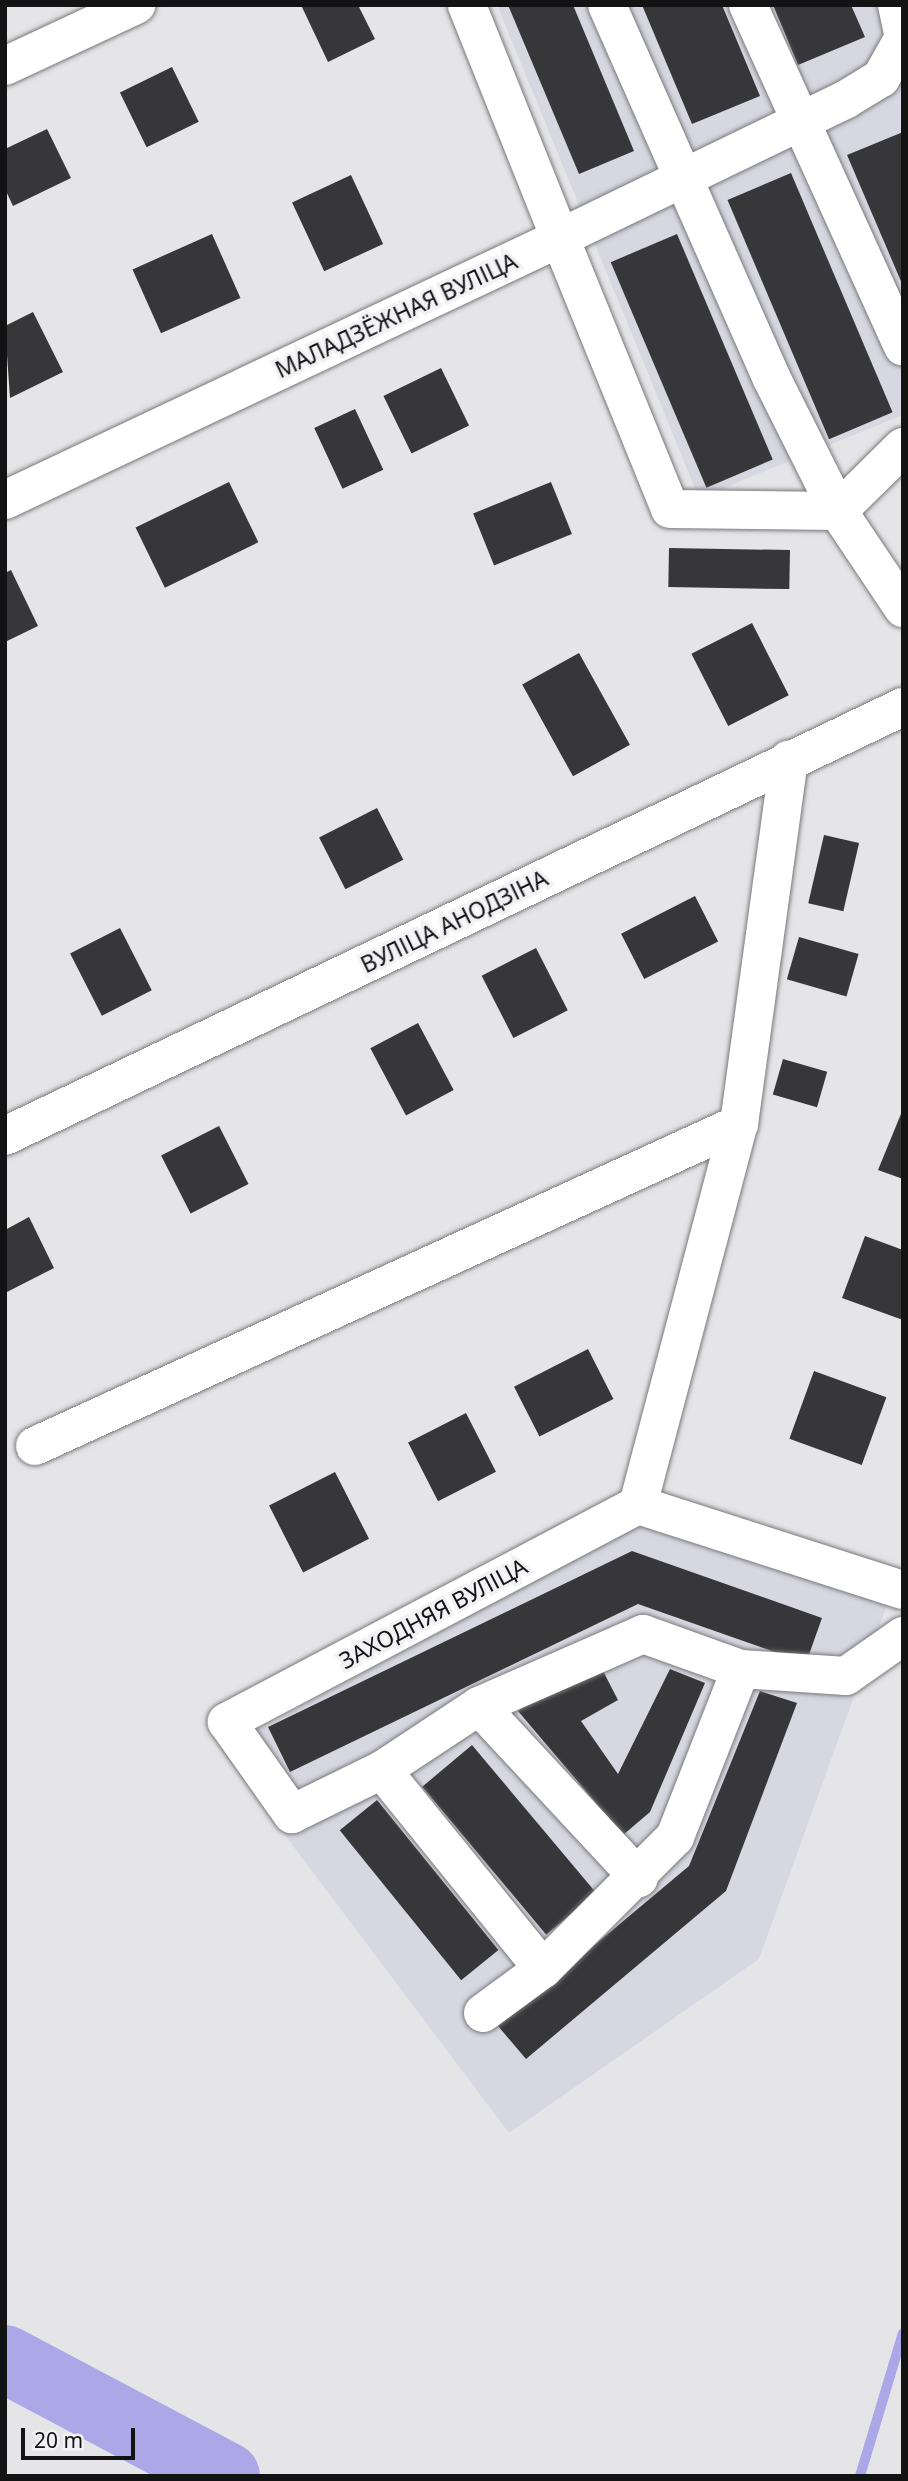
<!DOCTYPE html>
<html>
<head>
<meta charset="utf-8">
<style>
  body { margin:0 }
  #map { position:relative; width:908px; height:2481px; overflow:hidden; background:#e5e5e8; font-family:"Noto Sans",sans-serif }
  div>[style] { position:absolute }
  .built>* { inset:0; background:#d7d7e1 }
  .stream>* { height:10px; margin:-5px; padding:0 5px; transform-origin:5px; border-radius:5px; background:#aca8e8 }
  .river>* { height:68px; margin:-34px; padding:0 34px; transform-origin:34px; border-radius:34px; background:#aca8e8 }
  .building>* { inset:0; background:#373739; transform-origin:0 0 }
  .roads { filter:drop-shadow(0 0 2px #79797c) drop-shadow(0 0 2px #79797c) }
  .minor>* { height:38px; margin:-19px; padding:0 19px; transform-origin:19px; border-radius:19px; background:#fff }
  span { translate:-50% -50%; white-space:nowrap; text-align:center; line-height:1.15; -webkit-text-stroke:7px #f2f2f5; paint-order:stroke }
  .street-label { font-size:23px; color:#131314 }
  .frame { position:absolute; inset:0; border:7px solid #131314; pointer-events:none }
  .scale { position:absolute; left:21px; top:2428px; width:114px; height:32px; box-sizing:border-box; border:4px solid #131314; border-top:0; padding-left:9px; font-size:21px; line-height:24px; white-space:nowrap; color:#131314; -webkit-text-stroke:5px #f2f2f5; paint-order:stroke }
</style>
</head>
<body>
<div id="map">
  <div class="built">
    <i style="clip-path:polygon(497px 5px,876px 5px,903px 72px,903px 415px,699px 498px)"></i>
    <i style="clip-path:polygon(638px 1525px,887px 1605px,759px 1959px,509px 2133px,221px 1750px)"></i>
  </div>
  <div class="stream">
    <i style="left:860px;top:2476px;width:149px;rotate:-73.3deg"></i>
  </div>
  <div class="river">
    <i style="left:5px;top:2359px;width:250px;rotate:27.9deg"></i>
  </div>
  <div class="building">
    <i style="clip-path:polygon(301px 5px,358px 5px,375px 39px,328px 62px)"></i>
    <i style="clip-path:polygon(508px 5px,573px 5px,634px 151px,579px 174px)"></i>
    <i style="clip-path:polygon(642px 5px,722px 5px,760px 96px,692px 124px)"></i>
    <i style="clip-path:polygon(773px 5px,851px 5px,865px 37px,798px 65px)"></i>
    <i style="left:172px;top:67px;width:61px;height:58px;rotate:64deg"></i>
    <i style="clip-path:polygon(47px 129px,71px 178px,13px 206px,5px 189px,5px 149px)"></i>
    <i style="clip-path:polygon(903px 132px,903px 286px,847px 155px)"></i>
    <i style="left:791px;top:173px;width:260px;height:69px;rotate:67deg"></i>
    <i style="left:351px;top:175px;width:76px;height:65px;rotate:65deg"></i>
    <i style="left:212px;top:234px;width:70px;height:87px;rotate:66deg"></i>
    <i style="left:677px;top:234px;width:245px;height:72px;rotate:67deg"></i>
    <i style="clip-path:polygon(33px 312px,63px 372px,10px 398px,5px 326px)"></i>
    <i style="left:441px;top:368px;width:64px;height:64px;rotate:64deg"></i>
    <i style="left:355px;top:409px;width:67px;height:45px;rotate:65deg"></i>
    <i style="left:229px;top:482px;width:67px;height:104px;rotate:64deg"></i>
    <i style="left:551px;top:482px;width:56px;height:84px;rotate:68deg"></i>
    <i style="left:669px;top:548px;width:121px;height:39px;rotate:1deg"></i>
    <i style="clip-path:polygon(11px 570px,38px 626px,5px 642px,5px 573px)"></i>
    <i style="left:752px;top:623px;width:81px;height:68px;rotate:63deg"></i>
    <i style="left:579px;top:653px;width:105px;height:65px;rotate:61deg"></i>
    <i style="left:377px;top:808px;width:58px;height:65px;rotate:63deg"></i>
    <i style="left:824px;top:835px;width:36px;height:70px;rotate:13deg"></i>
    <i style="left:695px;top:896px;width:51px;height:83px;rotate:63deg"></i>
    <i style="left:120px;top:928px;width:70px;height:56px;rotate:63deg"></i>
    <i style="left:799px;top:937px;width:62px;height:44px;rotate:16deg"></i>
    <i style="left:536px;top:948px;width:70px;height:61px;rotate:63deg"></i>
    <i style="left:418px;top:1023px;width:76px;height:54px;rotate:62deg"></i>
    <i style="left:783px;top:1059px;width:46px;height:37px;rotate:16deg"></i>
    <i style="clip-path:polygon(903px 1109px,903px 1179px,878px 1170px)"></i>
    <i style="left:219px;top:1126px;width:65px;height:65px;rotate:63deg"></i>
    <i style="clip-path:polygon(29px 1217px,54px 1268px,5px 1293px,5px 1230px)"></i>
    <i style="clip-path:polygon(865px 1236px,903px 1250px,903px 1320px,842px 1298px)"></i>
    <i style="left:588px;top:1349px;width:56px;height:83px;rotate:63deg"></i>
    <i style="left:814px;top:1371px;width:77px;height:72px;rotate:20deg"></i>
    <i style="left:466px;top:1413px;width:66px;height:65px;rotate:63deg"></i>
    <i style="left:335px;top:1472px;width:75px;height:74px;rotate:63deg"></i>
    <i style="clip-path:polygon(632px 1551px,822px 1618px,806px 1663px,638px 1604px,290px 1772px,268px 1727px)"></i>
    <i style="clip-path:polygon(670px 1669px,705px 1683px,650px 1812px,623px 1835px,518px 1711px,533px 1699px,603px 1671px,618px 1700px,581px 1721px,618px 1774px)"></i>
    <i style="clip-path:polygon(760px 1691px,797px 1703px,726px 1891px,526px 2059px,498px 2026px,689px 1866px)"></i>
    <i style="left:472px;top:1745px;width:193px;height:65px;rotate:50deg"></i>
    <i style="left:377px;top:1800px;width:193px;height:48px;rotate:51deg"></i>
  </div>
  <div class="roads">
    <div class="minor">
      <i style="left:607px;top:5px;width:407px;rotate:66.2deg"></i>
      <i style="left:771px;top:377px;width:150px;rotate:63.4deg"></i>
      <i style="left:838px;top:511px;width:91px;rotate:-44.6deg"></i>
      <i style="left:748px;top:5px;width:375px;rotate:65.6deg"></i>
      <i style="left:897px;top:5px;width:29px;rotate:78deg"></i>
      <i style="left:903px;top:39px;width:45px;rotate:119.4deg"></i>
      <i style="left:881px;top:78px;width:42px;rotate:148.6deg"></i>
      <i style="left:845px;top:100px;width:317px;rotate:154.2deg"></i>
      <i style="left:560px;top:238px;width:292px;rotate:67.9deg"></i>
      <i style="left:670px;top:509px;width:168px;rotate:0.7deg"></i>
      <i style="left:838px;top:511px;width:117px;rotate:56.2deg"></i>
      <i style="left:5px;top:66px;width:145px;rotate:-25deg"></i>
      <i style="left:5px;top:500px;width:614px;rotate:-25.27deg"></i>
      <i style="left:560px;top:238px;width:251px;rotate:-111.8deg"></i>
      <i style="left:5px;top:1136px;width:995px;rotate:-25.54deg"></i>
      <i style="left:35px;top:1446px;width:774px;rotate:-24.58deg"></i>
      <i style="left:638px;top:1505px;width:465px;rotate:152.2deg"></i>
      <i style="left:227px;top:1722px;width:113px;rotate:54.8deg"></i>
      <i style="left:292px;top:1814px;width:100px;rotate:-26.1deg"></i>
      <i style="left:382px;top:1770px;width:116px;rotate:-33.4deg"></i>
      <i style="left:479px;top:1706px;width:179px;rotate:-23.7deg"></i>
      <i style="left:643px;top:1634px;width:104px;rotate:19.7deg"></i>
      <i style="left:741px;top:1669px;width:105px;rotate:3.8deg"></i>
      <i style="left:846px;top:1676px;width:70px;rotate:-35.1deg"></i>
      <i style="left:638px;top:1505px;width:394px;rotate:-75.2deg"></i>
      <i style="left:739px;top:1124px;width:368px;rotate:-82.2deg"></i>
      <i style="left:638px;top:1505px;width:278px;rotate:17.8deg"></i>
      <i style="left:479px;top:1706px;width:235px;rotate:47.1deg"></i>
      <i style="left:382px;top:1770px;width:256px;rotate:51deg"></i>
      <i style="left:483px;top:2013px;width:74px;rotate:-36.3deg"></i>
      <i style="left:543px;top:1969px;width:187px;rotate:-45deg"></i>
      <i style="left:675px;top:1837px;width:180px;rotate:-68.6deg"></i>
    </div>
  </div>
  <div class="street-label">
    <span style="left:396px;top:315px;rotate:-25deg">МАЛАДЗЁЖНАЯ ВУЛІЦА</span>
    <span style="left:454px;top:921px;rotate:-26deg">ВУЛІЦА АНОДЗІНА</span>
    <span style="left:433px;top:1613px;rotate:-28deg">ЗАХОДНЯЯ ВУЛІЦА</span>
  </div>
  <div class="frame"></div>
  <div class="scale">20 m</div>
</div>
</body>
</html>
